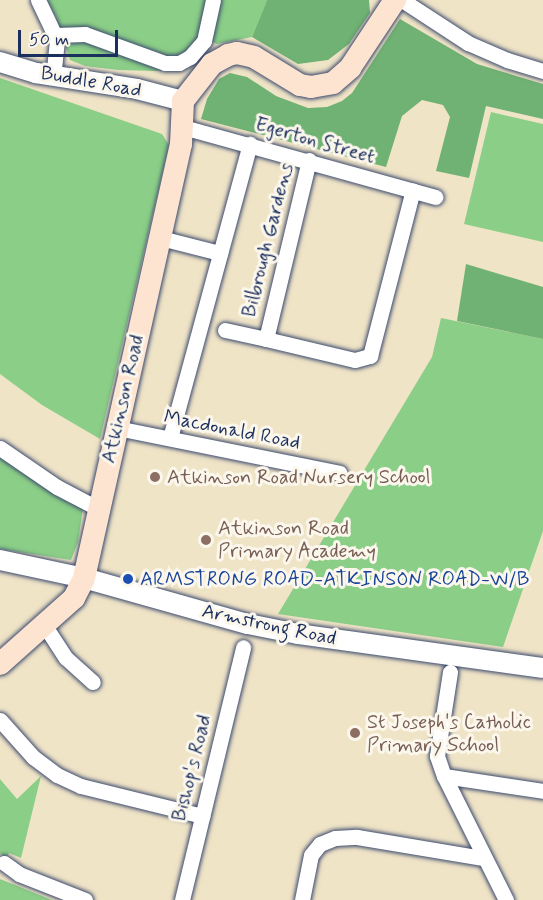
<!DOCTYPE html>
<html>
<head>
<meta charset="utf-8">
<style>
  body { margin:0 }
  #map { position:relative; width:543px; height:900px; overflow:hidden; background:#f0e4c7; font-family:Mynerve,sans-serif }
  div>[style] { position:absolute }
  .green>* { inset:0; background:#8bce87 }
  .forest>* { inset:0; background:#70b174 }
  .roads { filter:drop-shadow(0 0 2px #3b4a6e) drop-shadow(0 0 2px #3b4a6e) }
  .minor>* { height:15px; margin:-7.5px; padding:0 7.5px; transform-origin:7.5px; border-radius:7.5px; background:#fff }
  .tertiary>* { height:20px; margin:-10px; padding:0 10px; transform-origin:10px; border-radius:10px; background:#fff }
  .secondary>* { height:22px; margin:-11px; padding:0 11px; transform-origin:11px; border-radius:11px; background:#fde4d1 }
  .dots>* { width:16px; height:16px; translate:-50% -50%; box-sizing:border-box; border:3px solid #fbf7ec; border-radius:50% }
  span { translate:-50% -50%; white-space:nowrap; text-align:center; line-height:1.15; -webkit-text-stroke:6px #fbf7ec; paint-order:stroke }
  .street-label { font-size:20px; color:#1b2f5e }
  .education-label { font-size:20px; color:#785e54 }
  .left { translate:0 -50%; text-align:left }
  .transit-label { font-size:20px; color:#164399 }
  .scale { position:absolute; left:18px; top:30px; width:100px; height:27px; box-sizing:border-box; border:3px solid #1b2f5e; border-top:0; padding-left:8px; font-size:18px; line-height:21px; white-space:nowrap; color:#1b2f5e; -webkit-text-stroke:4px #fbf7ec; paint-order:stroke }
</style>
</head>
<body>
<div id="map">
  <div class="green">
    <i style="clip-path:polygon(47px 0,267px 0,252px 37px,217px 44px,199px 36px,170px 70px,155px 71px,118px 70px,85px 66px,70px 60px,56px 17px)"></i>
    <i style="clip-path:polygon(0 78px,162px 134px,169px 145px,100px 439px,42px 405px,0 374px)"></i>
    <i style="clip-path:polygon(491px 112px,543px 124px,543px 242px,464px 224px)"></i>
    <i style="clip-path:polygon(441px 318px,543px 339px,543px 531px,503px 647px,278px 614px,432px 357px)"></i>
    <i style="clip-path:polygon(0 453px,83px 508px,78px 542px,71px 560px,0 549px)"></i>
    <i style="clip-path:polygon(41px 776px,21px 858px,9px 853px,7px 858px,0 854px,0 779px,17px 799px)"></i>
    <i style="clip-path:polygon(0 879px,52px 900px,0 900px)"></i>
  </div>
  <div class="forest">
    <i style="clip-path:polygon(267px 0,369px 0,370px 13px,349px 44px,328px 60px,298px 64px,252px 37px)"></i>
    <i style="clip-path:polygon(400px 19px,477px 64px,543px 84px,543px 119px,486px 106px,469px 178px,436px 171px,450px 117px,443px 105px,422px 100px,402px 116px,386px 167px,201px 119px,207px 99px,219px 79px,230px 73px,247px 77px,276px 96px,308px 108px,327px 107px,342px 101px,352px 93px)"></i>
    <i style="clip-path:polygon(466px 264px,543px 287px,543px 339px,457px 321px)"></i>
  </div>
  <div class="roads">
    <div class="minor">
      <i style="left:38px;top:0;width:44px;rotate:64.6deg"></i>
      <i style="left:57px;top:40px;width:36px;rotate:96deg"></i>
      <i style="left:402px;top:0;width:79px;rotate:33.1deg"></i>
      <i style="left:468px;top:43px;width:43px;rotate:23.6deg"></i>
      <i style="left:507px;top:60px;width:38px;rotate:17deg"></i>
      <i style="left:56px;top:35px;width:29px;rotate:-2deg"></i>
      <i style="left:85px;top:34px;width:85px;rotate:19.9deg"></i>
      <i style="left:165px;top:63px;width:14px"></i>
      <i style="left:179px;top:63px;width:13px;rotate:-29deg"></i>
      <i style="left:190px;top:57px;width:21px;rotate:-49deg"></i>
      <i style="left:204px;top:41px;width:42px;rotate:-77.6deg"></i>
      <i style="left:183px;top:127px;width:262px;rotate:15.5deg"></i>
      <i style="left:309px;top:160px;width:184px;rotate:103.5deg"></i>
      <i style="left:266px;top:339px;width:91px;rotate:13.3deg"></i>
      <i style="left:355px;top:360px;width:16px;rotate:-15deg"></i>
      <i style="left:370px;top:356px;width:171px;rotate:-75.5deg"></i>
      <i style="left:161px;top:238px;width:61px;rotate:14.3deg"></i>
      <i style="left:225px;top:330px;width:42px;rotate:12.4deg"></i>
      <i style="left:117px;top:428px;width:227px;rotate:11.4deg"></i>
      <i style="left:170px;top:438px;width:305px;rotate:-74.8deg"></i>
      <i style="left:0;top:448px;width:69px;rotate:34.4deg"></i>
      <i style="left:57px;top:487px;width:45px;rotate:27.7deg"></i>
      <i style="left:45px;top:626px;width:38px;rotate:57deg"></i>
      <i style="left:66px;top:658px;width:36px;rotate:42deg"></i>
      <i style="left:450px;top:672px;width:85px;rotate:98.8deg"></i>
      <i style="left:437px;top:756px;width:21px;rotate:71deg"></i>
      <i style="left:444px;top:776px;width:139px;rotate:63.4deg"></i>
      <i style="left:0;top:720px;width:50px;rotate:48.3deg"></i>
      <i style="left:33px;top:757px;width:30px;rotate:37deg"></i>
      <i style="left:57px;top:775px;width:26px;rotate:25deg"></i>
      <i style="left:81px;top:786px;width:125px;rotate:13.9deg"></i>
      <i style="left:444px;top:776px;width:100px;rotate:8.6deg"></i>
      <i style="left:4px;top:863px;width:19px;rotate:36deg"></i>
      <i style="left:19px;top:874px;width:71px;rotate:21.5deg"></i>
      <i style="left:182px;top:900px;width:260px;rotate:-76.4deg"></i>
      <i style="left:302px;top:900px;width:46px;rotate:-78.7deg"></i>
      <i style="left:311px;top:855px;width:14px;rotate:-51deg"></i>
      <i style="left:320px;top:844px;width:16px;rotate:-22deg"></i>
      <i style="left:335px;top:838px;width:22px;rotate:-3deg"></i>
      <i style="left:357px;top:837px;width:128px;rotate:9.5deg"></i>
    </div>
    <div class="tertiary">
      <i style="left:0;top:62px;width:38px;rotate:17deg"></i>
      <i style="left:36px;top:73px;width:102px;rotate:9deg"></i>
      <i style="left:137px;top:89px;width:48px;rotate:14.6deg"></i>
      <i style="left:0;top:560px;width:86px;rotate:12.1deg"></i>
      <i style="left:84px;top:578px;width:170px;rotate:15.7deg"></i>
      <i style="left:248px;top:624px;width:51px;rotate:11.3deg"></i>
      <i style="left:298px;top:634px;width:247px;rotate:7.9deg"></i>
    </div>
    <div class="secondary">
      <i style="left:0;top:664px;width:99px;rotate:-41.7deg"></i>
      <i style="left:74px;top:598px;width:22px;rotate:-63deg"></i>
      <i style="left:84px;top:578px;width:445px;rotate:-77.4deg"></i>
      <i style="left:181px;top:144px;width:43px;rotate:-87.3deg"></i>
      <i style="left:183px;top:101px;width:47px;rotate:-51.9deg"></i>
      <i style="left:212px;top:64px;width:18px;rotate:-29deg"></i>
      <i style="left:228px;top:55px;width:9px;rotate:-13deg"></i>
      <i style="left:237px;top:53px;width:17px;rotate:13deg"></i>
      <i style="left:254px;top:57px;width:54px;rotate:31.3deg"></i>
      <i style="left:300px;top:85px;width:11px;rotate:10deg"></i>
      <i style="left:311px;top:87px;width:22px;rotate:-10deg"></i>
      <i style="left:333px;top:83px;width:23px;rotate:-41deg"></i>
      <i style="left:350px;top:68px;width:82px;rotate:-56.5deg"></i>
    </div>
  </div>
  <div class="dots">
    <i style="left:155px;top:477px;background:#8d6e63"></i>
    <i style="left:206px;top:540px;background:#8d6e63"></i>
    <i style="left:128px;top:579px;background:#1a4fb4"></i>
    <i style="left:355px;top:733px;background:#8d6e63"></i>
  </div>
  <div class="street-label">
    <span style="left:91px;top:82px;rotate:10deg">Buddle Road</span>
    <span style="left:315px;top:141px;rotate:16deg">Egerton Street</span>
    <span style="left:268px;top:240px;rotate:-76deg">Bilbrough Gardens</span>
    <span style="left:123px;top:399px;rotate:-77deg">Atkinson Road</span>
    <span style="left:232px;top:430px;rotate:11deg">Macdonald Road</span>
    <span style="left:269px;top:625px;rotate:12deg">Armstrong Road</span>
    <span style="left:192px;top:768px;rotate:-76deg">Bishop's Road</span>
  </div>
  <div class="education-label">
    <span class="left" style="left:167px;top:477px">Atkinson Road Nursery School</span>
    <span class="left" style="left:218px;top:540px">Atkinson Road<br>Primary Academy</span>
    <span class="left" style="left:367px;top:734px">St Joseph's Catholic<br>Primary School</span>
  </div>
  <div class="transit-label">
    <span class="left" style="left:140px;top:579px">ARMSTRONG ROAD-ATKINSON ROAD-W/B</span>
  </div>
  <div class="scale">50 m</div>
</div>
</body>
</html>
